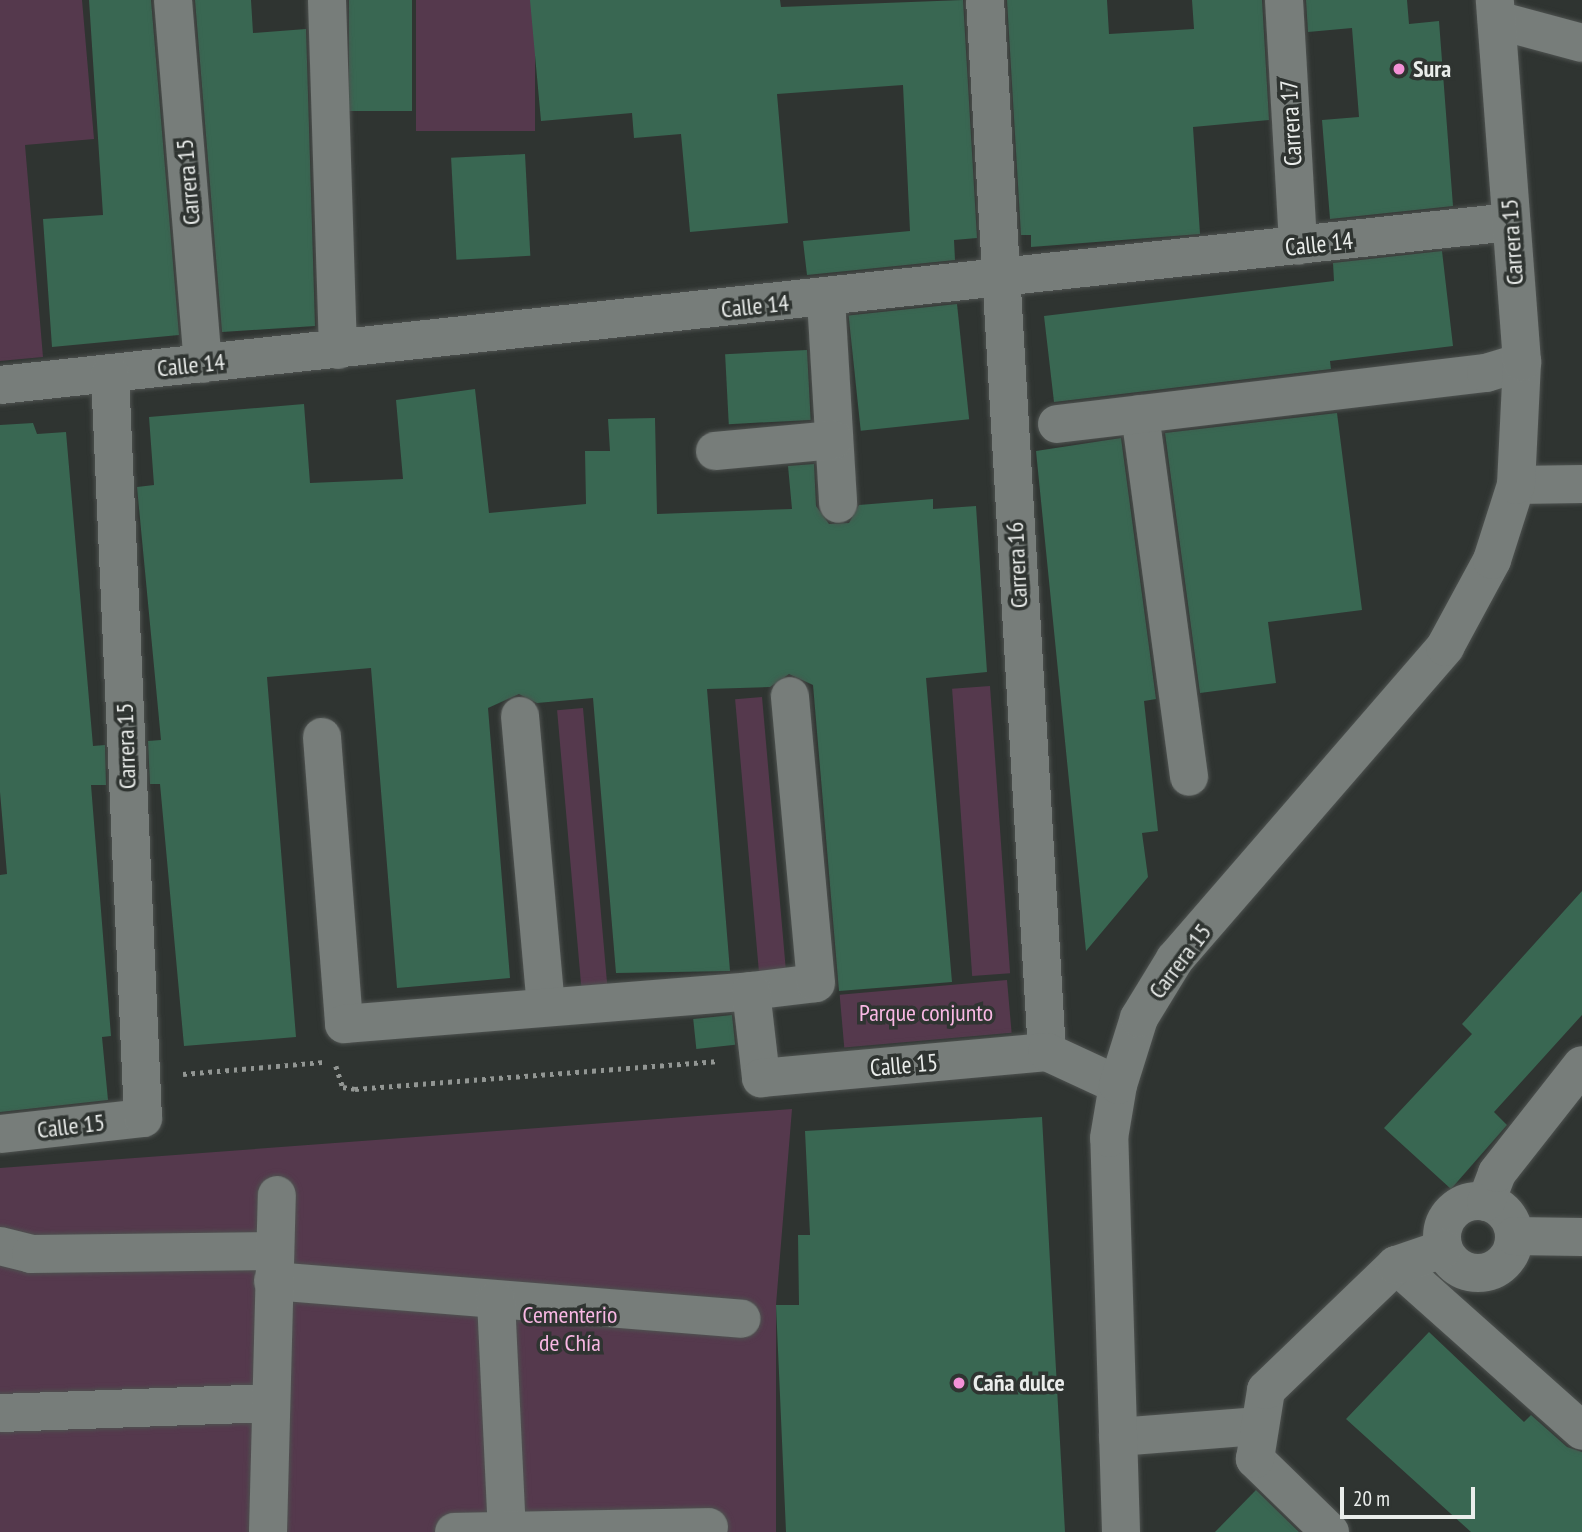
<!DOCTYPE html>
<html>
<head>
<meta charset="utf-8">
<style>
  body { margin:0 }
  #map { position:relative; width:1582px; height:1532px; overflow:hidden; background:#2f3431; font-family:"PT Sans Narrow",sans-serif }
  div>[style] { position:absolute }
  .green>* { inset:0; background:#55394d; transform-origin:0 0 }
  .building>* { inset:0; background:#396752; transform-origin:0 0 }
  .path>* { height:4.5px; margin-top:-2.25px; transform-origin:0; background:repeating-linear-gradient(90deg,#929693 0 3.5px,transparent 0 8.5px) }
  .roads { filter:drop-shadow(0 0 2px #4e5250) drop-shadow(0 0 2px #4e5250) }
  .minor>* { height:38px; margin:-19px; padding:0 19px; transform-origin:19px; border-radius:19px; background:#777d7a }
  .minor>.ring { margin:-19px; padding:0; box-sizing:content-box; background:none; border:38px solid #777d7a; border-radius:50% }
  .dots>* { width:19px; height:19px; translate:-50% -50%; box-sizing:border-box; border:4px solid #2f3431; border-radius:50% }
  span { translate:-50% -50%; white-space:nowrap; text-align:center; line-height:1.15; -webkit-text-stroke:7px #2f3431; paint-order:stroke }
  .poi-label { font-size:24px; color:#eaedeb; font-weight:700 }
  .left { translate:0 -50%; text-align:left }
  .street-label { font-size:24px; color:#eaedeb }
  .park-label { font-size:24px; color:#f9b8e4 }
  .scale { position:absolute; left:1340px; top:1487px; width:135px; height:32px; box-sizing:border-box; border:4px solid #eaedeb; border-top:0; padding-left:9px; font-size:21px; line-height:24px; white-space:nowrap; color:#eaedeb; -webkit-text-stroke:5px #2f3431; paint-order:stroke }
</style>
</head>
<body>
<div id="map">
  <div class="green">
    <i style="clip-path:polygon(0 0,82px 0,94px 139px,25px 145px,43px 357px,0 361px)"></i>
    <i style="left:416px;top:0;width:119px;height:131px"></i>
    <i style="left:990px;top:686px;width:288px;height:38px;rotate:86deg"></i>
    <i style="left:762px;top:697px;width:281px;height:27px;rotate:85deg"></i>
    <i style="left:583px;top:708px;width:279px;height:26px;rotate:85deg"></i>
    <i style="left:1007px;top:980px;width:53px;height:168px;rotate:85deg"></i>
    <i style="clip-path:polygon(792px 1109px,776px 1305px,776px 1532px,0 1532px,0 1168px)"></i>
  </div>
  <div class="building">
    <i style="clip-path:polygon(89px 0,151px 0,179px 335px,52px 347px,43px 219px,103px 215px)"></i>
    <i style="clip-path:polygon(195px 0,251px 0,253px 33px,306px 29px,315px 326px,222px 332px)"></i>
    <i style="left:349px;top:0;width:63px;height:111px"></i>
    <i style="clip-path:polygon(530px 0,780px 0,781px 7px,963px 0,977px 238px,954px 240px,955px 260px,807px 275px,803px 241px,910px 231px,903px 85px,777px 94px,788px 223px,690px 232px,681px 134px,634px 138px,632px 113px,541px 121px)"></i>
    <i style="clip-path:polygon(1007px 0,1107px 0,1109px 34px,1194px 29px,1192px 0,1262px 0,1269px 120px,1193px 127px,1200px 234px,1031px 247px,1031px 235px,1021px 235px)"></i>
    <i style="clip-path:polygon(1306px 0,1407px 0,1409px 24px,1439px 21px,1453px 206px,1330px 219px,1322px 120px,1359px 117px,1352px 28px,1308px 32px)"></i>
    <i style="left:525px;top:154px;width:102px;height:74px;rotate:87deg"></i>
    <i style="clip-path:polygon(1442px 251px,1453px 346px,1330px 361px,1331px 369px,1054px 402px,1044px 316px,1334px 281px,1333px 263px)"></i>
    <i style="left:957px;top:304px;width:116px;height:109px;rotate:84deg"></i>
    <i style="left:807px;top:350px;width:70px;height:82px;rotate:87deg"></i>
    <i style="clip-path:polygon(475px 389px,489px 513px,586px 504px,585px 451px,610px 451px,608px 419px,655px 418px,657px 514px,792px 509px,788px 466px,814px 464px,816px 506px,829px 524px,849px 523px,859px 505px,933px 499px,933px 509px,976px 506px,987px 672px,926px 678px,952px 982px,839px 991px,813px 685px,789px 674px,770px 687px,707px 689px,730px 971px,616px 973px,593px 698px,537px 703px,519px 694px,488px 708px,510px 978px,397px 988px,371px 668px,267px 677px,296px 1037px,184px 1046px,160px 784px,150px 784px,148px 741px,161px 740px,137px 487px,154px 485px,149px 417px,304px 404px,310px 483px,403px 479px,396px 400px)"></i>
    <i style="clip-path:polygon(1337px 413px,1362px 610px,1268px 622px,1276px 683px,1200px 693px,1165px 433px)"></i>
    <i style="clip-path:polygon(33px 423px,37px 434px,66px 432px,93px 746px,105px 745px,106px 785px,91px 785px,111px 1036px,102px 1037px,108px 1100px,0 1112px,0 875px,7px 874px,0 792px,0 425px)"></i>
    <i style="clip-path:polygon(1121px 438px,1156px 699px,1144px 701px,1158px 831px,1142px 833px,1148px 877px,1086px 951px,1036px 451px)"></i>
    <i style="clip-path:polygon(1582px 891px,1582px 1015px,1494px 1112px,1507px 1125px,1451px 1189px,1384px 1128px,1472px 1034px,1462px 1024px)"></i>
    <i style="left:732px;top:1015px;width:30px;height:39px;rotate:84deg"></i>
    <i style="clip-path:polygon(1042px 1117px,1065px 1532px,786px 1532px,776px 1305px,799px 1305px,798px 1235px,810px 1235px,805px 1131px)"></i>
    <i style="clip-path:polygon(1429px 1332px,1524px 1422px,1531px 1415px,1567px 1447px,1582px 1452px,1582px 1532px,1471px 1532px,1346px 1419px)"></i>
    <i style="clip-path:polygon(1256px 1490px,1299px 1532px,1215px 1532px)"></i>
  </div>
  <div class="path">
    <i style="left:336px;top:1066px;width:22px;rotate:72deg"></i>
    <i style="left:343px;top:1087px;width:12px;rotate:9deg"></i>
    <i style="left:355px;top:1089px;width:362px;rotate:-4.4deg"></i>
    <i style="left:183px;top:1074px;width:142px;rotate:-4.9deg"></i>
  </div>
  <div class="roads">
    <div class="minor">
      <i style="left:173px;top:0;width:365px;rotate:85.3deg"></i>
      <i style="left:327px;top:0;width:350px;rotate:88.2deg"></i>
      <i style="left:985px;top:0;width:1054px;rotate:86.63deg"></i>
      <i style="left:1284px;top:0;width:246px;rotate:86.7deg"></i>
      <i style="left:1497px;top:20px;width:88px;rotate:15.1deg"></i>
      <i style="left:826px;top:299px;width:205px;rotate:86.6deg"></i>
      <i style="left:0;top:385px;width:1519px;rotate:-6.16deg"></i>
      <i style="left:1140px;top:414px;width:366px;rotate:82.3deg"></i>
      <i style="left:1057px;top:424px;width:432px;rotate:-6.8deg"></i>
      <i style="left:1486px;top:373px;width:38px;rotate:-17deg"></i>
      <i style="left:715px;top:451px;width:119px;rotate:-5.3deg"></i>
      <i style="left:1516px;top:485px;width:66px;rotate:-0.9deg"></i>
      <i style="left:520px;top:716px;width:290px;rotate:84.9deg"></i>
      <i style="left:322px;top:737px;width:288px;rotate:85.6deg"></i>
      <i style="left:344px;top:1024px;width:408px;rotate:-4.6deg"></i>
      <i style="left:751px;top:991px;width:65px;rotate:-7deg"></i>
      <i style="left:816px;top:983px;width:288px;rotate:-95.2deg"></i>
      <i style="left:751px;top:991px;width:88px;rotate:83.4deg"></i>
      <i style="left:761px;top:1078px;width:287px;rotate:-5.2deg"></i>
      <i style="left:1047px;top:1052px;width:78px;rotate:24.9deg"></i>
      <i style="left:0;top:1134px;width:144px;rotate:-6.4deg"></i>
      <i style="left:143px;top:1118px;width:745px;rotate:-92.54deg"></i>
      <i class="ring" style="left:1442px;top:1201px;width:34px;height:34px"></i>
      <i style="left:1486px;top:1202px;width:31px;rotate:-69deg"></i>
      <i style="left:1497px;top:1173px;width:137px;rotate:-51.8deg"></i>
      <i style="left:1514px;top:1236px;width:68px;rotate:0.8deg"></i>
      <i style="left:0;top:1246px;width:32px;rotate:14deg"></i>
      <i style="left:31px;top:1254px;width:243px;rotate:-0.7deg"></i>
      <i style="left:1396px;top:1265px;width:249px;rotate:41.7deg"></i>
      <i style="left:273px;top:1281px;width:470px;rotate:4.6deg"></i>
      <i style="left:496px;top:1300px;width:231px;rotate:87.3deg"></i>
      <i style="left:0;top:1413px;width:271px;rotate:-2.1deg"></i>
      <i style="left:1118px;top:1437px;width:139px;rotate:-4.5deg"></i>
      <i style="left:268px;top:1532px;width:337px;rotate:-88.5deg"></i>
      <i style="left:454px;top:1532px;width:255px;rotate:-1.1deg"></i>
      <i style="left:1121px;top:1532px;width:394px;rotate:-91.7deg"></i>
      <i style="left:1109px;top:1138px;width:54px;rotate:-80.4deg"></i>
      <i style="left:1118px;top:1085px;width:70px;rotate:-72.6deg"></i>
      <i style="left:1139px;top:1018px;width:69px;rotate:-58.6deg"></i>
      <i style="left:1175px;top:959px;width:413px;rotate:-49.1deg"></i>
      <i style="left:1445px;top:647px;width:99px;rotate:-61.6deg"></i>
      <i style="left:1492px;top:560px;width:79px;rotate:-72.3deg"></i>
      <i style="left:1516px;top:485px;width:123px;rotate:-87.2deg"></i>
      <i style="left:1522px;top:362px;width:363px;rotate:-94.3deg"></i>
      <i style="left:1330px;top:1532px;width:105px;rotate:-135.8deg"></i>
      <i style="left:1255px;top:1459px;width:70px;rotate:-80.9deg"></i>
      <i style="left:1266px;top:1390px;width:180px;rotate:-43.9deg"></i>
      <i style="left:1396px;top:1265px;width:50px;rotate:-18.8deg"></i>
    </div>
  </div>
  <div class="dots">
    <i style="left:1399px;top:69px;background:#f391d6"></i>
    <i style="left:959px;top:1383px;background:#f391d6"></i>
  </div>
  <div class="poi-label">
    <span class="left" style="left:1413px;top:69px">Sura</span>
    <span class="left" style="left:973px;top:1383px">Caña dulce</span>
  </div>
  <div class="street-label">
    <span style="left:1291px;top:123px;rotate:-93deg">Carrera 17</span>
    <span style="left:188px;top:182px;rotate:-95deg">Carrera 15</span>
    <span style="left:1512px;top:242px;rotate:-94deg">Carrera 15</span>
    <span style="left:1319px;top:244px;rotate:-6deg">Calle 14</span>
    <span style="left:755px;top:306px;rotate:-6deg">Calle 14</span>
    <span style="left:191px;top:365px;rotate:-6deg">Calle 14</span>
    <span style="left:1017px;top:565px;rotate:-93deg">Carrera 16</span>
    <span style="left:126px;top:746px;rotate:-92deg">Carrera 15</span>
    <span style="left:1180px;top:961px;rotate:-53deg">Carrera 15</span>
    <span style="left:904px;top:1065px;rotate:-5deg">Calle 15</span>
    <span style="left:71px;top:1126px;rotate:-7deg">Calle 15</span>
  </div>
  <div class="park-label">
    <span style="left:926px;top:1013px">Parque conjunto</span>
    <span style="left:570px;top:1329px">Cementerio<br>de Chía</span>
  </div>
  <div class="scale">20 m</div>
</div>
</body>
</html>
